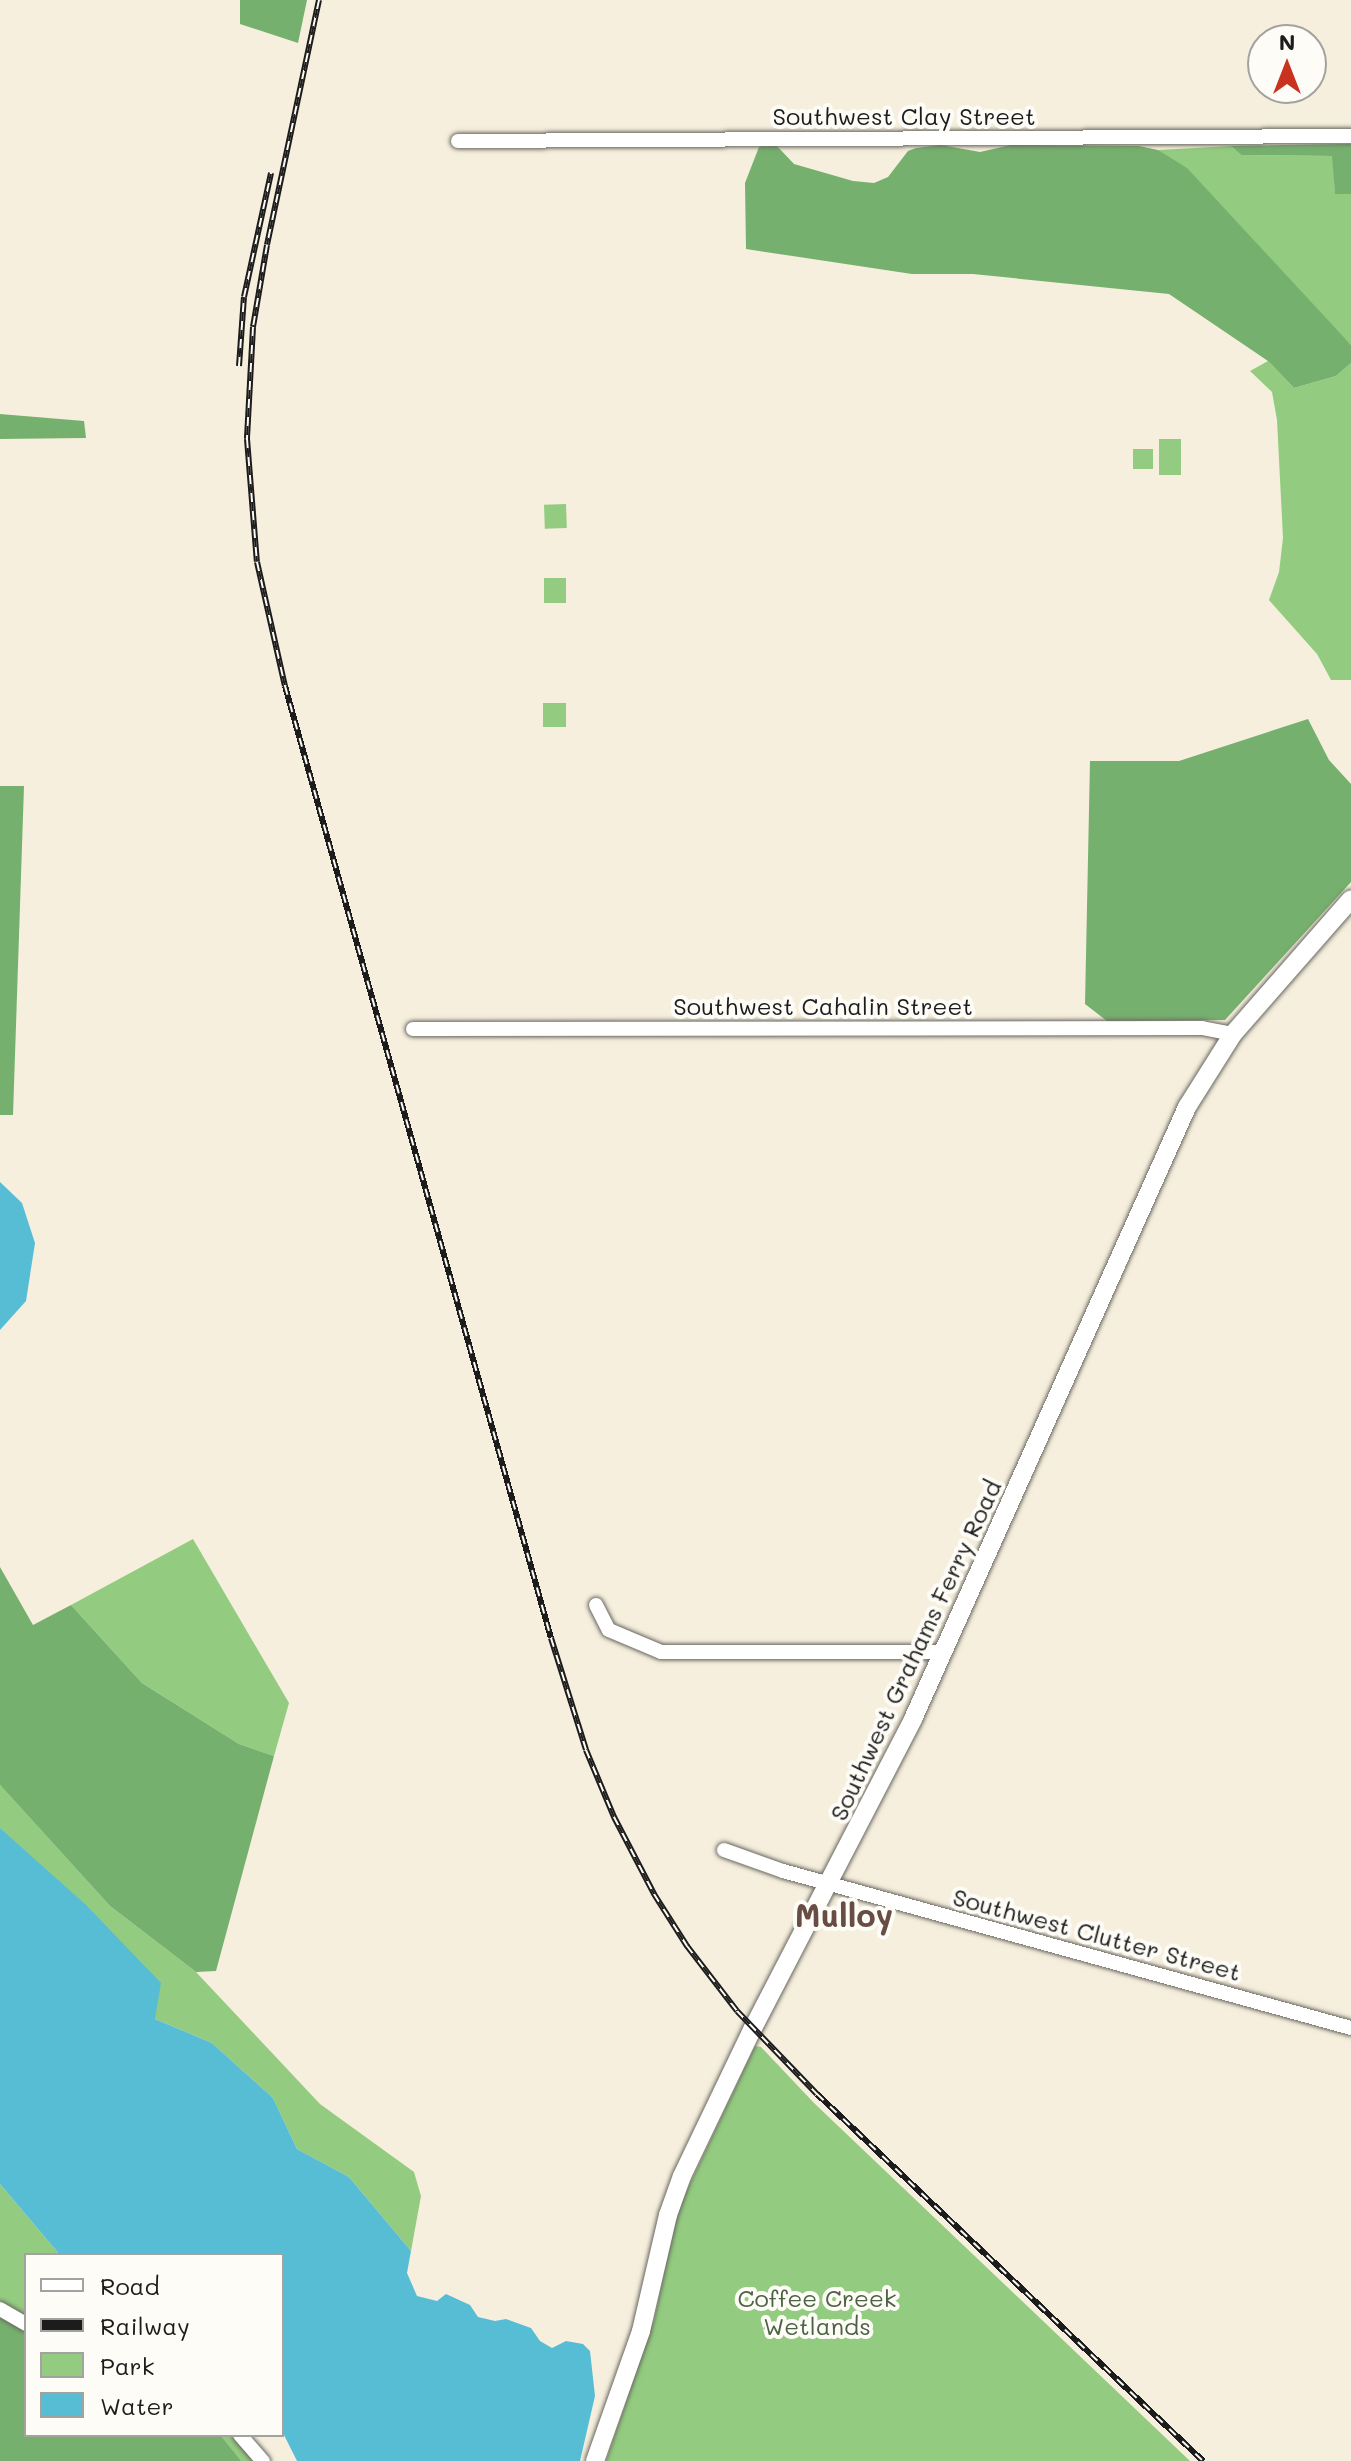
<!DOCTYPE html>
<html>
<head>
<meta charset="utf-8">
<style>
  body { margin:0 }
  #map { position:relative; width:1351px; height:2461px; overflow:hidden; background:#f6efdd; font-family:Mali,sans-serif }
  div>[style] { position:absolute }
  .green>* { inset:0; background:#93cc80; transform-origin:0 0 }
  .forest>* { inset:0; background:#76b06e }
  .water>* { inset:0; background:#57bdd5 }
  .roads { filter:drop-shadow(0 0 2px #686660) drop-shadow(0 0 2px #686660) }
  .minor>* { height:14px; margin:-7px; padding:0 7px; transform-origin:7px; border-radius:7px; background:#fff }
  .major>* { height:18px; margin:-9px; padding:0 9px; transform-origin:9px; border-radius:9px; background:#fff }
  .rail>* { height:6px; margin-top:-3px; transform-origin:0; background:repeating-linear-gradient(90deg,#fdfcf7 0 9px,#1c1c1c 0 18px); box-sizing:border-box; border-block:2px solid #1c1c1c }
  span { translate:-50% -50%; white-space:nowrap; text-align:center; line-height:1.15; -webkit-text-stroke:8px #fdfcf7; paint-order:stroke }
  .street-label { font-size:24px; color:#1c1c1c }
  .park-label { font-size:24px; color:#4c6244 }
  .district-label { font-size:32px; color:#684d44; font-weight:700 }
  .legend { position:absolute; left:24px; top:2253px; width:260px; height:184px; box-sizing:border-box; background:#fdfcf7; border:2px solid #a3a29f; margin:0; padding:10px 14px; list-style:none; font-size:24px; color:#1c1c1c }
  .legend li { display:flex; align-items:center; gap:16px; height:40px }
  .legend b { width:40px; border:2px solid #a3a29f }
  .north { position:absolute; left:1247px; top:24px; width:80px; height:80px; box-sizing:border-box; background:#fdfcf7; border:2px solid #a3a29f; border-radius:50%; rotate:0deg; font-size:22px; font-weight:700; line-height:32px; text-align:center; color:#1c1c1c }
  .north::after { content:''; display:block; margin:auto; width:28px; height:36px; background:#c8321e; clip-path:polygon(50% 0,100% 100%,50% 72%,0 100%) }
</style>
</head>
<body>
<div id="map">
  <div class="green">
    <i style="clip-path:polygon(1231px 146px,1241px 155px,1333px 156px,1335px 193px,1351px 194px,1351px 345px,1158px 150px)"></i>
    <i style="clip-path:polygon(1268px 361px,1294px 388px,1336px 376px,1351px 363px,1351px 680px,1331px 680px,1317px 654px,1269px 600px,1279px 572px,1283px 538px,1277px 420px,1272px 392px,1250px 371px)"></i>
    <i style="left:1159px;top:439px;width:22px;height:36px"></i>
    <i style="left:1133px;top:449px;width:20px;height:20px"></i>
    <i style="left:566px;top:504px;width:24px;height:22px;rotate:88deg"></i>
    <i style="left:544px;top:578px;width:22px;height:25px"></i>
    <i style="left:543px;top:703px;width:23px;height:24px"></i>
    <i style="clip-path:polygon(193px 1539px,289px 1703px,274px 1756px,239px 1744px,142px 1683px,71px 1605px)"></i>
    <i style="clip-path:polygon(0 1785px,110px 1906px,196px 1972px,320px 2104px,414px 2172px,421px 2196px,411px 2251px,349px 2177px,297px 2149px,273px 2098px,212px 2043px,155px 2019px,0 1828px)"></i>
    <i style="clip-path:polygon(755px 2046px,761px 2047px,814px 2103px,1190px 2461px,606px 2461px,654px 2320px,672px 2237px,669px 2228px)"></i>
    <i style="clip-path:polygon(0 2184px,60px 2255px,26px 2255px,26px 2435px,246px 2435px,264px 2461px,0 2461px)"></i>
  </div>
  <div class="forest">
    <i style="clip-path:polygon(240px 0,307px 0,298px 43px,240px 24px)"></i>
    <i style="clip-path:polygon(1351px 144px,1351px 194px,1335px 194px,1332px 156px,1241px 155px,1231px 146px)"></i>
    <i style="clip-path:polygon(765px 145px,776px 145px,794px 164px,853px 181px,874px 183px,888px 177px,908px 151px,916px 148px,941px 145px,980px 152px,1011px 145px,1139px 146px,1158px 150px,1187px 168px,1351px 345px,1351px 363px,1336px 376px,1294px 388px,1268px 361px,1169px 294px,973px 274px,912px 274px,746px 249px,745px 183px,759px 147px)"></i>
    <i style="clip-path:polygon(0 414px,84px 421px,86px 438px,0 439px)"></i>
    <i style="clip-path:polygon(1308px 719px,1329px 760px,1351px 784px,1351px 882px,1225px 1020px,1107px 1021px,1085px 1004px,1090px 761px,1179px 761px)"></i>
    <i style="clip-path:polygon(0 786px,24px 786px,13px 1115px,0 1115px)"></i>
    <i style="clip-path:polygon(0 1567px,33px 1625px,71px 1605px,142px 1683px,239px 1744px,274px 1756px,216px 1971px,196px 1972px,110px 1906px,0 1785px)"></i>
    <i style="clip-path:polygon(0 2309px,26px 2324px,26px 2435px,220px 2435px,241px 2461px,0 2461px)"></i>
  </div>
  <div class="water">
    <i style="clip-path:polygon(0 1182px,22px 1203px,35px 1243px,26px 1301px,0 1330px)"></i>
    <i style="clip-path:polygon(0 1828px,86px 1905px,161px 1983px,155px 2019px,212px 2043px,273px 2098px,297px 2149px,349px 2177px,411px 2251px,407px 2273px,417px 2296px,437px 2301px,446px 2294px,470px 2305px,478px 2317px,495px 2321px,506px 2319px,531px 2328px,540px 2341px,552px 2348px,566px 2341px,583px 2344px,590px 2351px,595px 2396px,580px 2461px,297px 2461px,282px 2431px,282px 2255px,60px 2255px,0 2184px)"></i>
  </div>
  <div class="roads">
    <div class="minor">
      <i style="left:458px;top:141px;width:893px;rotate:-0.32deg"></i>
      <i style="left:413px;top:1029px;width:789px;rotate:-0.07deg"></i>
      <i style="left:1202px;top:1028px;width:32px;rotate:11deg"></i>
      <i style="left:596px;top:1605px;width:28px;rotate:63deg"></i>
      <i style="left:609px;top:1630px;width:56px;rotate:22.9deg"></i>
      <i style="left:661px;top:1652px;width:283px"></i>
      <i style="left:724px;top:1850px;width:63px;rotate:19.6deg"></i>
      <i style="left:783px;top:1871px;width:589px;rotate:15.45deg"></i>
      <i style="left:0;top:2309px;width:30px;rotate:30deg"></i>
      <i style="left:240px;top:2435px;width:35px;rotate:49deg"></i>
    </div>
    <div class="major">
      <i style="left:595px;top:2461px;width:138px;rotate:-70.5deg"></i>
      <i style="left:641px;top:2331px;width:119px;rotate:-76.9deg"></i>
      <i style="left:668px;top:2215px;width:41px;rotate:-70.3deg"></i>
      <i style="left:682px;top:2176px;width:164px;rotate:-64.4deg"></i>
      <i style="left:753px;top:2028px;width:348px;rotate:-62.6deg"></i>
      <i style="left:913px;top:1719px;width:671px;rotate:-65.88deg"></i>
      <i style="left:1187px;top:1107px;width:86px;rotate:-57.8deg"></i>
      <i style="left:1233px;top:1034px;width:179px;rotate:-48.8deg"></i>
    </div>
  </div>
  <div class="rail">
    <i style="left:319px;top:0;width:250px;rotate:102deg"></i>
    <i style="left:267px;top:245px;width:83px;rotate:99.7deg"></i>
    <i style="left:253px;top:327px;width:112px;rotate:93.1deg"></i>
    <i style="left:247px;top:439px;width:123px;rotate:85.4deg"></i>
    <i style="left:257px;top:562px;width:127px;rotate:77.3deg"></i>
    <i style="left:285px;top:686px;width:988px;rotate:74.39deg"></i>
    <i style="left:551px;top:1638px;width:117px;rotate:72.6deg"></i>
    <i style="left:586px;top:1750px;width:73px;rotate:67.3deg"></i>
    <i style="left:614px;top:1817px;width:87px;rotate:62.5deg"></i>
    <i style="left:654px;top:1894px;width:62px;rotate:57.6deg"></i>
    <i style="left:687px;top:1946px;width:82px;rotate:52.4deg"></i>
    <i style="left:737px;top:2011px;width:115px;rotate:46.1deg"></i>
    <i style="left:817px;top:2094px;width:533px;rotate:43.55deg"></i>
    <i style="left:239px;top:366px;width:69px;rotate:-85.9deg"></i>
    <i style="left:244px;top:297px;width:127px;rotate:-77.7deg"></i>
  </div>
  <div class="street-label">
    <span style="left:904px;top:116px">Southwest Clay Street</span>
    <span style="left:823px;top:1006px">Southwest Cahalin Street</span>
    <span style="left:915px;top:1650px;rotate:-65deg">Southwest Grahams Ferry Road</span>
    <span style="left:1097px;top:1934px;rotate:15deg">Southwest Clutter Street</span>
  </div>
  <div class="park-label">
    <span style="left:817px;top:2312px">Coffee Creek<br>Wetlands</span>
  </div>
  <div class="district-label">
    <span style="left:844px;top:1914px">Mulloy</span>
  </div>
  <ul class="legend">
  <li><b style="height:10px;background:#fff"></b>Road</li>
  <li><b style="height:10px;background:#1c1c1c"></b>Railway</li>
  <li><b style="height:22px;background:#93cc80"></b>Park</li>
  <li><b style="height:22px;background:#57bdd5"></b>Water</li>
  </ul>
  <div class="north">N</div>
</div>
</body>
</html>
